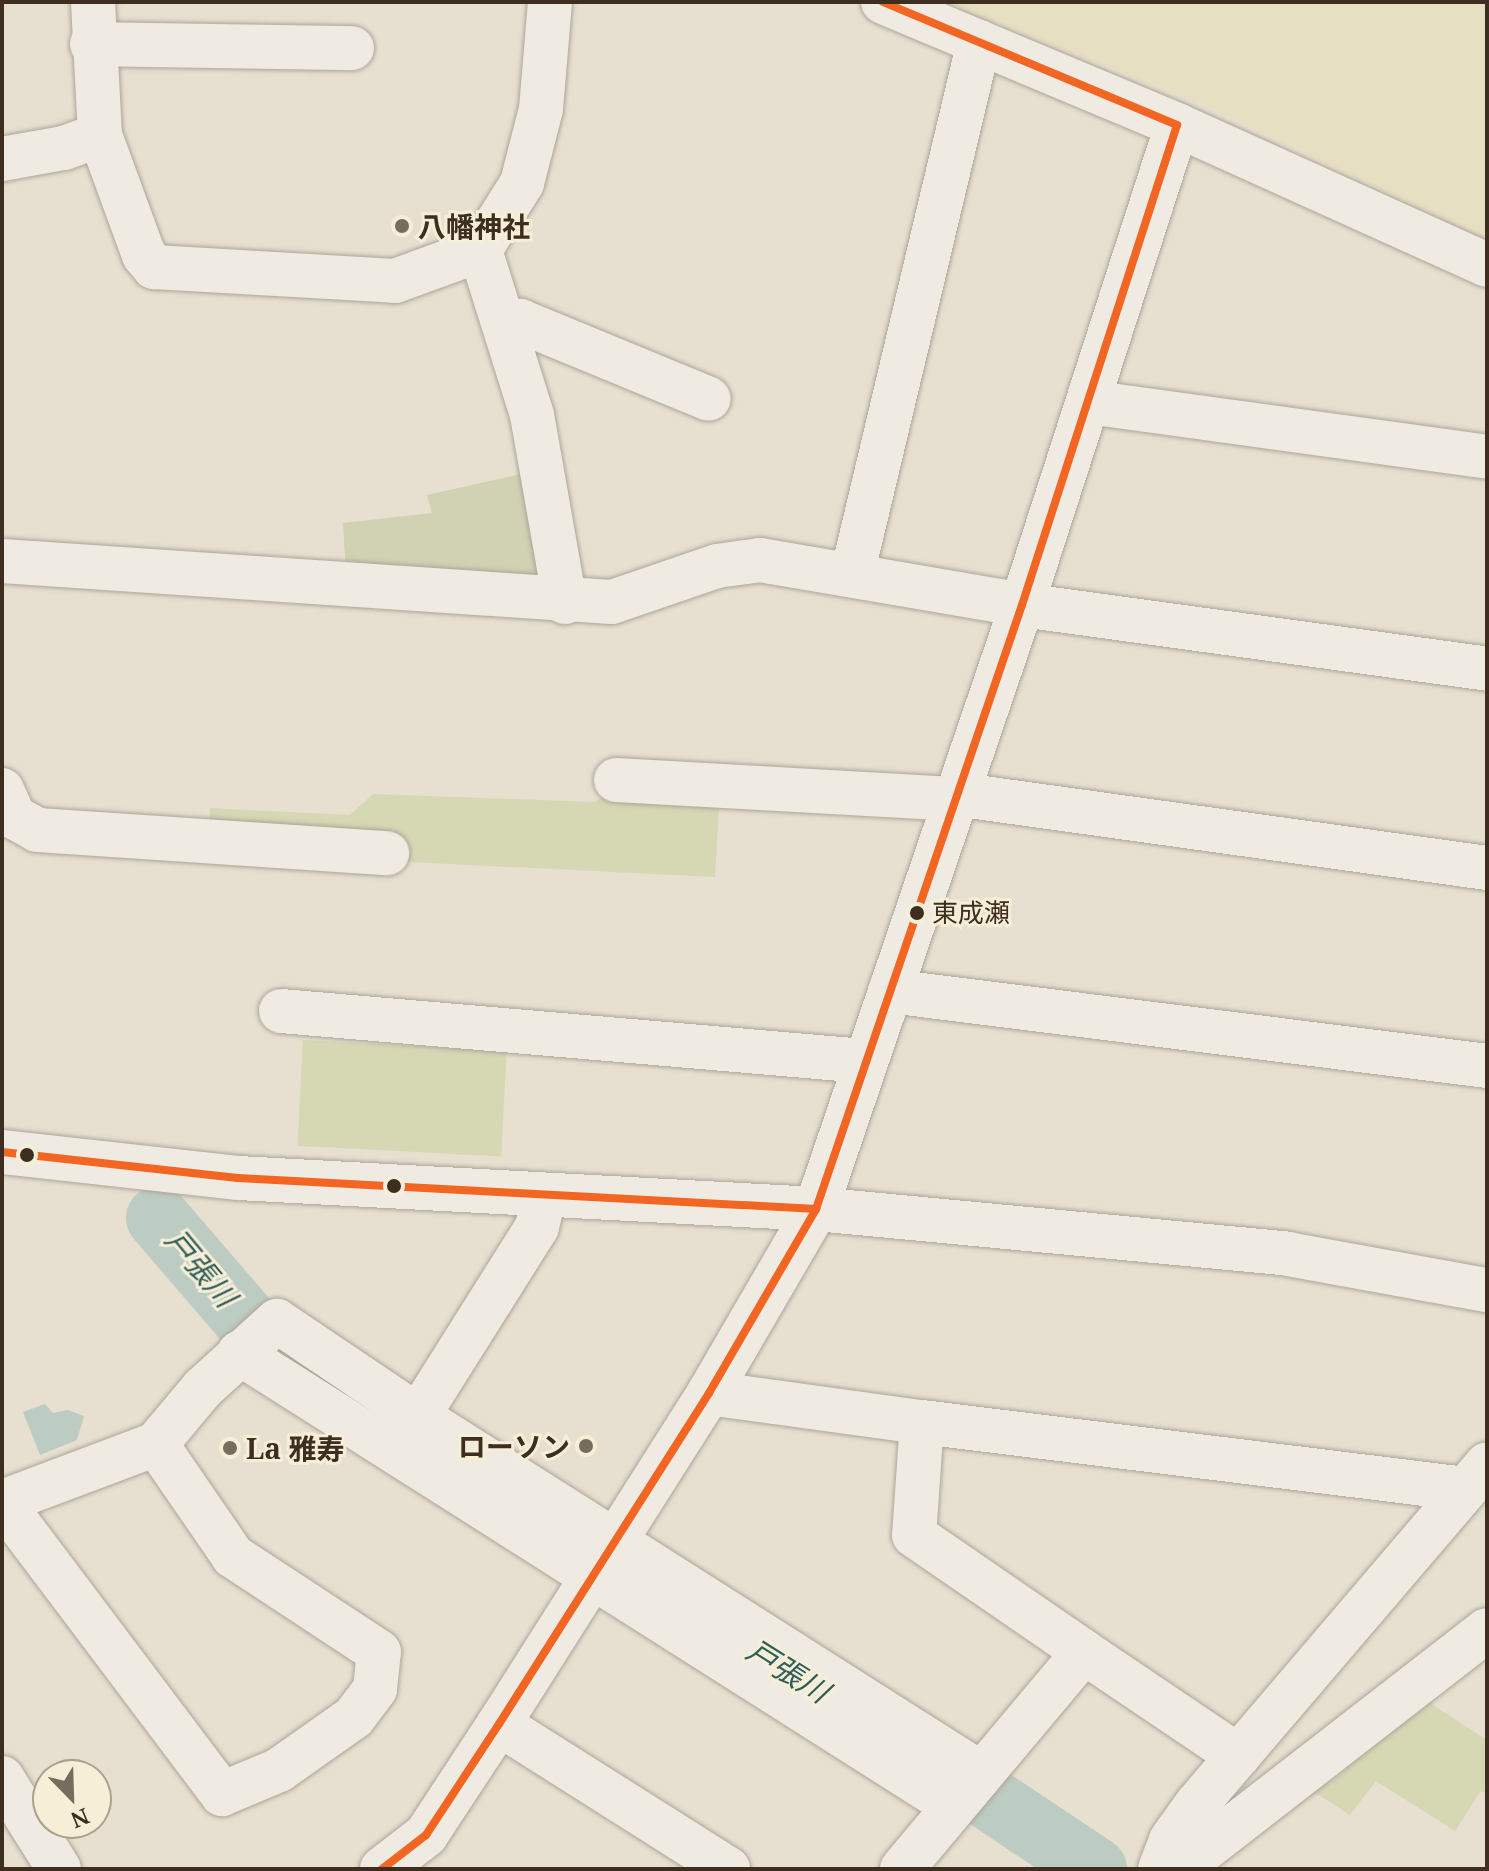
<!DOCTYPE html>
<html>
<head>
<meta charset="utf-8">
<style>
  body { margin:0 }
  #map { position:relative; width:1489px; height:1871px; overflow:hidden; background:#e7e0d1; font-family:"Noto Serif","Noto Sans JP",serif }
  div>[style] { position:absolute }
  .farmland>* { inset:0; background:#e6dfc2 }
  .green>* { inset:0; background:#d6d7b3; transform-origin:0 0 }
  .cemetery>* { inset:0; background:#d1d1b3 }
  .water>* { inset:0; background:#bcccc2 }
  .river>* { height:64px; margin:-32px; padding:0 32px; transform-origin:32px; border-radius:32px; background:#bcccc2 }
  .roads { filter:drop-shadow(0 0 2px #ada599) drop-shadow(0 0 2px #ada599) }
  .minor>* { height:44px; margin:-22px; padding:0 22px; transform-origin:22px; border-radius:22px; background:#efebe3 }
  .bus-1>* { height:8px; margin:-4px; padding:0 4px; transform-origin:4px; border-radius:4px; background:#f26522 }
  .dots>* { width:22px; height:22px; translate:-50% -50%; box-sizing:border-box; border:4px solid #f7eed8; border-radius:50% }
  span { translate:-50% -50%; white-space:nowrap; text-align:center; line-height:1.15; -webkit-text-stroke:6px #f7eed8; paint-order:stroke }
  .bus-label { font-size:26px; color:#3d2e20 }
  .left { translate:0 -50%; text-align:left }
  .poi-label { font-size:28px; color:#3d2e20; font-weight:700 }
  .right { translate:-100% -50%; text-align:right }
  .water-label { font-size:30px; color:#2f5d5a; font-style:italic }
  .frame { position:absolute; inset:0; border:4px solid #3d2e20; pointer-events:none }
  .north { position:absolute; left:32px; top:1759px; width:80px; height:80px; box-sizing:border-box; background:#f7eed8; border:2px solid #ada18e; border-radius:50%; rotate:157deg; font-size:22px; font-weight:700; line-height:32px; text-align:center; color:#3d2e20 }
  .north::after { content:''; display:block; margin:auto; width:28px; height:36px; background:#786c5e; clip-path:polygon(50% 0,100% 100%,50% 72%,0 100%) }
</style>
</head>
<body>
<div id="map">
  <div class="farmland">
    <i style="clip-path:polygon(943px 2px,1487px 2px,1487px 241px,1211px 108px)"></i>
  </div>
  <div class="green">
    <i style="clip-path:polygon(619px 784px,720px 790px,715px 877px,208px 852px,210px 808px,350px 815px,373px 794px,595px 802px)"></i>
    <i style="left:303px;top:1040px;width:204px;height:106px;rotate:3deg"></i>
    <i style="clip-path:polygon(1422px 1698px,1487px 1740px,1487px 1794px,1481px 1791px,1455px 1831px,1376px 1781px,1350px 1815px,1306px 1787px,1320px 1776px,1329px 1784px,1347px 1769px,1340px 1760px)"></i>
  </div>
  <div class="cemetery">
    <i style="clip-path:polygon(526px 473px,547px 586px,346px 574px,343px 523px,432px 513px,427px 495px)"></i>
  </div>
  <div class="water">
    <i style="clip-path:polygon(45px 1404px,53px 1413px,68px 1410px,84px 1416px,77px 1440px,40px 1455px,23px 1412px)"></i>
  </div>
  <div class="river">
    <i style="left:158px;top:1218px;width:133px;rotate:49.3deg"></i>
    <i style="left:282px;top:1351px;width:105px;rotate:32.9deg"></i>
    <i style="left:987px;top:1797px;width:130px;rotate:33.7deg"></i>
  </div>
  <div class="roads">
    <div class="minor">
      <i style="left:93px;top:2px;width:133px;rotate:87deg"></i>
      <i style="left:100px;top:135px;width:128px;rotate:69.9deg"></i>
      <i style="left:144px;top:255px;width:16px;rotate:50deg"></i>
      <i style="left:154px;top:267px;width:241px;rotate:3.3deg"></i>
      <i style="left:395px;top:281px;width:90px;rotate:-20deg"></i>
      <i style="left:480px;top:250px;width:79px;rotate:-57.9deg"></i>
      <i style="left:522px;top:183px;width:76px;rotate:-75.6deg"></i>
      <i style="left:541px;top:109px;width:107px;rotate:-85.2deg"></i>
      <i style="left:883px;top:2px;width:319px;rotate:22.7deg"></i>
      <i style="left:1177px;top:125px;width:340px;rotate:24.3deg"></i>
      <i style="left:92px;top:44px;width:260px;rotate:0.9deg"></i>
      <i style="left:2px;top:159px;width:63px;rotate:-10.1deg"></i>
      <i style="left:64px;top:148px;width:38px;rotate:-20deg"></i>
      <i style="left:480px;top:250px;width:173px;rotate:72.5deg"></i>
      <i style="left:532px;top:415px;width:190px;rotate:80deg"></i>
      <i style="left:506px;top:325px;width:15px;rotate:-16deg"></i>
      <i style="left:520px;top:321px;width:204px;rotate:22.4deg"></i>
      <i style="left:1088px;top:402px;width:403px;rotate:7.8deg"></i>
      <i style="left:2px;top:561px;width:611px;rotate:3.85deg"></i>
      <i style="left:612px;top:602px;width:111px;rotate:-18.9deg"></i>
      <i style="left:717px;top:566px;width:43px;rotate:-7.9deg"></i>
      <i style="left:760px;top:560px;width:266px;rotate:9.7deg"></i>
      <i style="left:1022px;top:605px;width:469px;rotate:7.8deg"></i>
      <i style="left:852px;top:575px;width:548px;rotate:-76.6deg"></i>
      <i style="left:616px;top:780px;width:338px;rotate:3.2deg"></i>
      <i style="left:2px;top:790px;width:30px;rotate:66deg"></i>
      <i style="left:14px;top:817px;width:26px;rotate:29deg"></i>
      <i style="left:37px;top:830px;width:351px;rotate:3.8deg"></i>
      <i style="left:955px;top:794px;width:537px;rotate:7.92deg"></i>
      <i style="left:890px;top:991px;width:602px;rotate:7.16deg"></i>
      <i style="left:281px;top:1011px;width:585px;rotate:4.9deg"></i>
      <i style="left:2px;top:1152px;width:237px;rotate:6.3deg"></i>
      <i style="left:238px;top:1178px;width:579px;rotate:3.07deg"></i>
      <i style="left:816px;top:1209px;width:474px;rotate:5.4deg"></i>
      <i style="left:1288px;top:1254px;width:202px;rotate:10.3deg"></i>
      <i style="left:239px;top:1353px;width:846px;rotate:32.36deg"></i>
      <i style="left:709px;top:1393px;width:215px;rotate:7.8deg"></i>
      <i style="left:922px;top:1422px;width:113px;rotate:94deg"></i>
      <i style="left:914px;top:1535px;width:206px;rotate:34.5deg"></i>
      <i style="left:418px;top:1416px;width:223px;rotate:-57.8deg"></i>
      <i style="left:537px;top:1227px;width:31px;rotate:-77deg"></i>
      <i style="left:922px;top:1422px;width:547px;rotate:7.03deg"></i>
      <i style="left:2px;top:1502px;width:165px;rotate:-20.6deg"></i>
      <i style="left:156px;top:1444px;width:73px;rotate:-50deg"></i>
      <i style="left:203px;top:1388px;width:100px;rotate:-42.2deg"></i>
      <i style="left:277px;top:1321px;width:170px;rotate:34deg"></i>
      <i style="left:418px;top:1416px;width:666px;rotate:32.42deg"></i>
      <i style="left:2px;top:1502px;width:366px;rotate:53deg"></i>
      <i style="left:222px;top:1794px;width:62px;rotate:-22.8deg"></i>
      <i style="left:279px;top:1770px;width:92px;rotate:-35.2deg"></i>
      <i style="left:354px;top:1717px;width:35px;rotate:-53deg"></i>
      <i style="left:375px;top:1689px;width:37px;rotate:-84deg"></i>
      <i style="left:379px;top:1652px;width:175px;rotate:-146.7deg"></i>
      <i style="left:233px;top:1556px;width:136px;rotate:-124.5deg"></i>
      <i style="left:499px;top:1724px;width:271px;rotate:32.3deg"></i>
      <i style="left:2px;top:1778px;width:107px;rotate:57.9deg"></i>
      <i style="left:382px;top:1869px;width:56px;rotate:-37.7deg"></i>
      <i style="left:426px;top:1835px;width:133px;rotate:-56.7deg"></i>
      <i style="left:499px;top:1724px;width:392px;rotate:-57.6deg"></i>
      <i style="left:709px;top:1393px;width:213px;rotate:-59.8deg"></i>
      <i style="left:816px;top:1209px;width:638px;rotate:-71.17deg"></i>
      <i style="left:1022px;top:605px;width:504px;rotate:-72.1deg"></i>
      <i style="left:902px;top:1869px;width:283px;rotate:-50deg"></i>
      <i style="left:1084px;top:1652px;width:186px;rotate:34deg"></i>
      <i style="left:1160px;top:1869px;width:31px;rotate:-69deg"></i>
      <i style="left:1171px;top:1840px;width:43px;rotate:-54.5deg"></i>
      <i style="left:1196px;top:1805px;width:448px;rotate:-49.5deg"></i>
      <i style="left:1172px;top:1869px;width:13px;rotate:-18deg"></i>
      <i style="left:1184px;top:1865px;width:383px;rotate:-37.8deg"></i>
    </div>
  </div>
  <div class="bus-1">
    <i style="left:2px;top:1152px;width:237px;rotate:6.3deg"></i>
    <i style="left:238px;top:1178px;width:579px;rotate:3.07deg"></i>
    <i style="left:382px;top:1869px;width:56px;rotate:-37.7deg"></i>
    <i style="left:426px;top:1835px;width:133px;rotate:-56.7deg"></i>
    <i style="left:499px;top:1724px;width:392px;rotate:-57.6deg"></i>
    <i style="left:709px;top:1393px;width:213px;rotate:-59.8deg"></i>
    <i style="left:816px;top:1209px;width:638px;rotate:-71.17deg"></i>
    <i style="left:1022px;top:605px;width:504px;rotate:-72.1deg"></i>
    <i style="left:1177px;top:125px;width:319px;rotate:-157.3deg"></i>
  </div>
  <div class="dots">
    <i style="left:402px;top:226px;background:#786c5e"></i>
    <i style="left:917px;top:913px;background:#3d2e20"></i>
    <i style="left:27px;top:1155px;background:#3d2e20"></i>
    <i style="left:394px;top:1186px;background:#3d2e20"></i>
    <i style="left:586px;top:1446px;background:#786c5e"></i>
    <i style="left:230px;top:1448px;background:#786c5e"></i>
  </div>
  <div class="bus-label">
    <span class="left" style="left:932px;top:913px">東成瀬</span>
  </div>
  <div class="poi-label">
    <span class="left" style="left:418px;top:226px">八幡神社</span>
    <span class="right" style="left:570px;top:1446px">ローソン</span>
    <span class="left" style="left:246px;top:1448px">La 雅寿</span>
  </div>
  <div class="water-label">
    <span style="left:201px;top:1268px;rotate:50deg">戸張川</span>
    <span style="left:788px;top:1671px;rotate:32deg">戸張川</span>
  </div>
  <div class="frame"></div>
  <div class="north">N</div>
</div>
</body>
</html>
